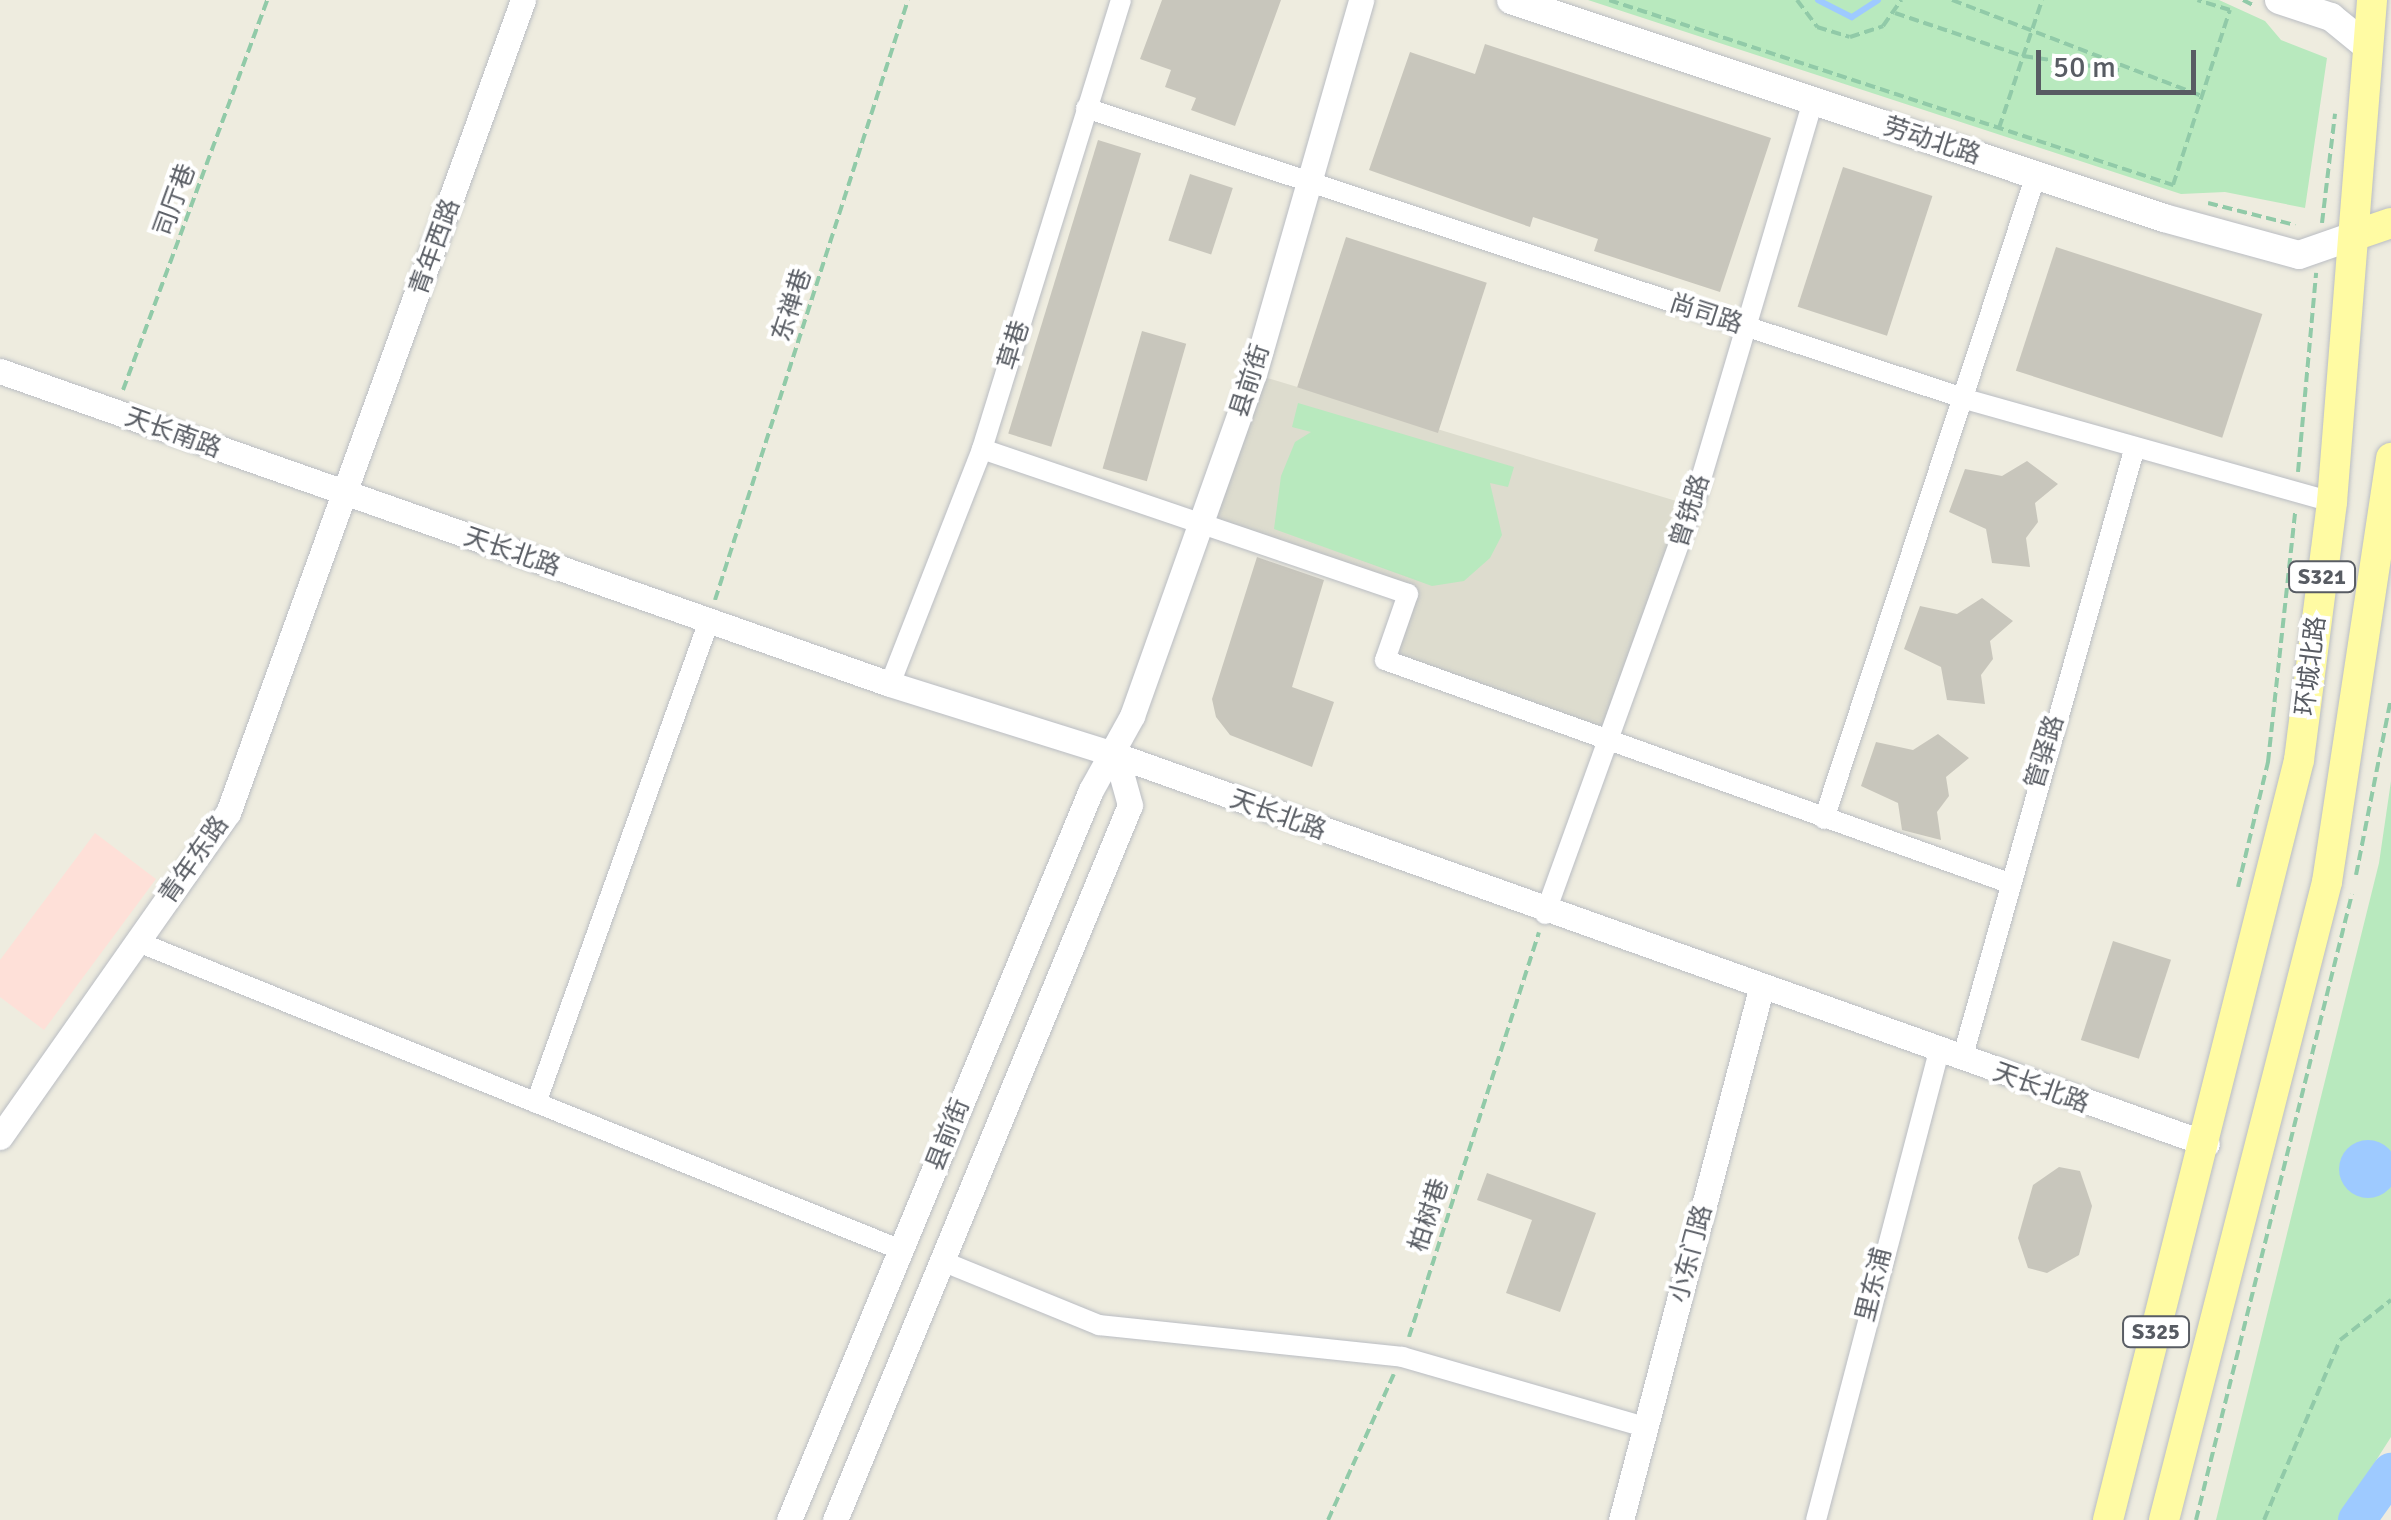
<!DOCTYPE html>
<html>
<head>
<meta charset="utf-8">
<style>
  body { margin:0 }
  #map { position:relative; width:2391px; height:1520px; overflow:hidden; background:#eeecdf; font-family:Signika,"Noto Sans SC",sans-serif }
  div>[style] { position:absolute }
  .education>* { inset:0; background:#dddcce }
  .medical>* { inset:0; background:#fee0d8 }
  .green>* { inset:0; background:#b8e9be }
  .water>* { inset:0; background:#9ecaff }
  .round { border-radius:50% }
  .stream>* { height:6px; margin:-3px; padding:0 3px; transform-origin:3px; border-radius:3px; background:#9ecaff }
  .river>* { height:38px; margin:-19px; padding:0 19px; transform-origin:19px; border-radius:19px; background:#9ecaff }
  .building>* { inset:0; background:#c8c6bc; transform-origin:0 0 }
  .path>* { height:4px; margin-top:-2px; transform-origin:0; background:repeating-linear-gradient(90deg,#91caa8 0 10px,transparent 0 15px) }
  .roads { filter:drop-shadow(0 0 2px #babdc3) drop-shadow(0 0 2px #babdc3) }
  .minor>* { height:20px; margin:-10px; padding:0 10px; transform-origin:10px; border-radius:10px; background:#fff }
  .tertiary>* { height:25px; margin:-12.5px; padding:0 12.5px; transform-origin:12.5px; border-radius:12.5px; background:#fff }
  .secondary>* { height:28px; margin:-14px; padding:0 14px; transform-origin:14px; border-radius:14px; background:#fff }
  .primary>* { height:30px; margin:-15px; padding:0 15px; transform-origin:15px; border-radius:15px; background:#fffba3 }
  span { translate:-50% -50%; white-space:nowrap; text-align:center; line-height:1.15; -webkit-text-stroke:8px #fff; paint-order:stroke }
  .shield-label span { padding:2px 8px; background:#fff; border:2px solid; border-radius:8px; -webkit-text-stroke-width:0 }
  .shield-label { font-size:22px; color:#585c63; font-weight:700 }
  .street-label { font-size:25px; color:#585c63 }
  .scale { position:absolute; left:2036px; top:50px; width:160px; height:45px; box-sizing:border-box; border:5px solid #585c63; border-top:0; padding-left:12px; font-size:30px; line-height:35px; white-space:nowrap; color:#585c63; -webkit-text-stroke:8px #fff; paint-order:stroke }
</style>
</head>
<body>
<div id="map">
  <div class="education">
    <i style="clip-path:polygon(1254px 374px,1693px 506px,1610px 735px,1385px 660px,1407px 595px,1199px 528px)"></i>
  </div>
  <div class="medical">
    <i style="clip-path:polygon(95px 833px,156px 879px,44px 1030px,0 997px,0 960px)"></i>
  </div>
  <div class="green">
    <i style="clip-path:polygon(1588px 0,2219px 0,2265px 21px,2281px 40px,2327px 58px,2305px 208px,2225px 192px,2181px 194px)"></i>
    <i style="clip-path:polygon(1298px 403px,1514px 467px,1508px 487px,1490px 483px,1502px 535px,1490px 558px,1464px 581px,1432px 586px,1274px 529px,1281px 476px,1295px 442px,1311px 432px,1292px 427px)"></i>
    <i style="clip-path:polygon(2391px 781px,2391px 1437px,2338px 1520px,2216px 1520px,2379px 863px)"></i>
  </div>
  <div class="water">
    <i class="round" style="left:2339px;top:1140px;width:58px;height:58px"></i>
  </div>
  <div class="stream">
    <i style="left:1818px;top:0;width:38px;rotate:27deg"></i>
    <i style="left:1852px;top:17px;width:31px;rotate:-33deg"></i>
  </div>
  <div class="river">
    <i style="left:2357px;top:1520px;width:59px;rotate:-54.7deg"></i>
  </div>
  <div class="building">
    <i style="clip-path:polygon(1162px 0,1281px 0,1235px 126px,1191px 110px,1196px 98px,1165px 87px,1171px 70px,1140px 59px)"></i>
    <i style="clip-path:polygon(1485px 44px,1771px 138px,1720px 292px,1594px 251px,1598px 239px,1533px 217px,1530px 227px,1369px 170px,1410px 52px,1475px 74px)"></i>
    <i style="left:1098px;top:140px;width:45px;height:307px;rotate:17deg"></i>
    <i style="left:1843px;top:167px;width:94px;height:147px;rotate:18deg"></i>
    <i style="left:1190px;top:174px;width:45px;height:70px;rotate:18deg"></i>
    <i style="left:1346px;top:237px;width:148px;height:158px;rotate:18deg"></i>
    <i style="left:2056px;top:247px;width:217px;height:130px;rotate:18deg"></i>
    <i style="left:1142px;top:331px;width:46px;height:143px;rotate:16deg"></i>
    <i style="clip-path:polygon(2027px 461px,2058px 484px,2035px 503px,2038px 522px,2026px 538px,2030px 567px,1992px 563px,1986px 529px,1949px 512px,1965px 469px,2002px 476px)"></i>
    <i style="clip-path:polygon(1257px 557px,1324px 580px,1292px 687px,1334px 702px,1312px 767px,1230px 735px,1216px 717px,1212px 699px)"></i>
    <i style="clip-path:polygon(1982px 598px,2013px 621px,1990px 641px,1993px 659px,1981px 675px,1985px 704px,1947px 700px,1941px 667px,1904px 649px,1920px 606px,1957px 614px)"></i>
    <i style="clip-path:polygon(1938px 734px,1969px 758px,1946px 777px,1949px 796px,1937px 812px,1941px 840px,1902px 830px,1898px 803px,1861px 786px,1876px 742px,1913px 750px)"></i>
    <i style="left:2113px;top:941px;width:61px;height:104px;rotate:18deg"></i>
    <i style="clip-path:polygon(2059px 1167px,2080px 1171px,2092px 1206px,2079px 1255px,2047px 1273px,2028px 1268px,2018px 1238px,2033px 1185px)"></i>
    <i style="clip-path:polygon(1487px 1173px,1596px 1213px,1560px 1312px,1506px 1293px,1532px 1220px,1477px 1200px)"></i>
  </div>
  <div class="path">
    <i style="left:1609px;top:0;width:594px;rotate:18.16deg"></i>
    <i style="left:2173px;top:185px;width:184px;rotate:-72deg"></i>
    <i style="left:2230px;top:10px;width:34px;rotate:-163deg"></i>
    <i style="left:1797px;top:0;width:34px;rotate:53deg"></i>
    <i style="left:1817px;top:27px;width:34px;rotate:17deg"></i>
    <i style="left:1850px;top:37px;width:35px;rotate:-18deg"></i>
    <i style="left:1883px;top:26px;width:32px;rotate:-55deg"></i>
    <i style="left:1952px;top:0;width:268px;rotate:21deg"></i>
    <i style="left:2243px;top:0;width:13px;rotate:27deg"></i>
    <i style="left:1895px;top:13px;width:135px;rotate:18.6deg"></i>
    <i style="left:2023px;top:56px;width:97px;rotate:8.3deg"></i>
    <i style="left:1999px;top:128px;width:135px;rotate:-71.4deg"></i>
    <i style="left:2208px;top:203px;width:90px;rotate:14.2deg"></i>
    <i style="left:2322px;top:223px;width:110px;rotate:-83.2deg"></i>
    <i style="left:123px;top:390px;width:416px;rotate:-69.7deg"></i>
    <i style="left:2298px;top:472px;width:200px;rotate:-84.8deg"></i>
    <i style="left:715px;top:600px;width:630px;rotate:-72.17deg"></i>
    <i style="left:2356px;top:875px;width:179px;rotate:-78.8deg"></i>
    <i style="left:2238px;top:887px;width:129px;rotate:-76.5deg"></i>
    <i style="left:2268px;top:762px;width:251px;rotate:-83.8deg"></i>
    <i style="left:1409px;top:1337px;width:425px;rotate:-72.2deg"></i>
    <i style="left:1328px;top:1520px;width:160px;rotate:-65.7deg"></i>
    <i style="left:2196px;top:1520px;width:645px;rotate:-76.01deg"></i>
    <i style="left:2264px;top:1520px;width:195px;rotate:-67.1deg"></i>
    <i style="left:2340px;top:1340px;width:65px;rotate:-38.1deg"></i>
  </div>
  <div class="roads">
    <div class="minor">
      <i style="left:1086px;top:108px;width:930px;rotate:18.3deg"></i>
      <i style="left:1969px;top:400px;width:377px;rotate:15.7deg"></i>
      <i style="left:982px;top:449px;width:450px;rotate:18.8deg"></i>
      <i style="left:1408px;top:594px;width:70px;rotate:109.2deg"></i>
      <i style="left:1385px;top:660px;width:659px;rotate:19.67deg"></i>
      <i style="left:890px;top:684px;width:252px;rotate:-68.6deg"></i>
      <i style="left:982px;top:449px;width:470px;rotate:-72.8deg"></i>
      <i style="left:1824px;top:819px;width:678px;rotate:-71.78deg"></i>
      <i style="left:1545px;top:914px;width:434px;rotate:-70.1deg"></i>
      <i style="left:1693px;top:506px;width:422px;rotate:-73.5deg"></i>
      <i style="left:138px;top:942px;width:823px;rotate:21.98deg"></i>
      <i style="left:1962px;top:1059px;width:636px;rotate:-74.22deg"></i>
      <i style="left:536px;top:1103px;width:512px;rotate:-70.26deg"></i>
      <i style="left:942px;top:1261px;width:170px;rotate:22.2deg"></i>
      <i style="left:1099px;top:1325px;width:305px;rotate:6deg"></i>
      <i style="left:1402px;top:1357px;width:253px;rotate:16.1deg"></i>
      <i style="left:1816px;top:1520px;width:485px;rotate:-75.3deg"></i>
    </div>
    <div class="tertiary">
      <i style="left:0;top:371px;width:943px;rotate:19.38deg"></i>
      <i style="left:890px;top:684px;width:237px;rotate:17.4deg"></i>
      <i style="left:1116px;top:755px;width:1158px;rotate:19.62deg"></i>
      <i style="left:0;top:1137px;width:396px;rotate:-54.9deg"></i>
      <i style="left:228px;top:813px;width:865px;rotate:-70.06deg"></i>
      <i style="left:789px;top:1520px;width:790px;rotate:-67.53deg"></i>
      <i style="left:1091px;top:790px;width:85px;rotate:-61deg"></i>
      <i style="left:1132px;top:716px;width:363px;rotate:-70.4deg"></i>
      <i style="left:1254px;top:374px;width:389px;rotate:-74deg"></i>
      <i style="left:835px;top:1520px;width:773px;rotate:-67.58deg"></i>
      <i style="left:1130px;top:805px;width:52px;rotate:-105.6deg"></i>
      <i style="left:1621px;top:1520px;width:549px;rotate:-75.23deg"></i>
    </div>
    <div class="secondary">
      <i style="left:1511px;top:0;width:688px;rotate:18.46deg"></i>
      <i style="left:2164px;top:218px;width:140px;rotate:15.3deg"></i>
      <i style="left:2299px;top:255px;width:60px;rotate:-19.3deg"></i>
      <i style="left:2279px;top:0;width:55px;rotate:18.1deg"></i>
      <i style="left:2331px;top:17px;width:49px;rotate:39.2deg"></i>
    </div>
    <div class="primary">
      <i style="left:2356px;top:235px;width:37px;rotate:-19deg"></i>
      <i style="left:2108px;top:1520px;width:784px;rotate:-75.89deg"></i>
      <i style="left:2299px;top:760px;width:260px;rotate:-82.7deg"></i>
      <i style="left:2332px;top:502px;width:504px;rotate:-85.44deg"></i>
      <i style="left:2164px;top:1520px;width:658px;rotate:-75.67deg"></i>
      <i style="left:2327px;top:882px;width:429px;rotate:-81.4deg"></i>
    </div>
  </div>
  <div class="shield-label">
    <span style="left:2322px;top:577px">S321</span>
    <span style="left:2156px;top:1332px">S325</span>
  </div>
  <div class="street-label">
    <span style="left:1932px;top:141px;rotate:18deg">劳动北路</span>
    <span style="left:175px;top:200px;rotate:-70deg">司厅巷</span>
    <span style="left:435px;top:247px;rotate:-70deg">青年西路</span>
    <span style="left:792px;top:305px;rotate:-72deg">东禅巷</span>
    <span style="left:1706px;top:314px;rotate:18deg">尚司路</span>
    <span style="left:1014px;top:345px;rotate:-73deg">草巷</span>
    <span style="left:1250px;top:381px;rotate:-72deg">县前街</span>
    <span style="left:173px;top:433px;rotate:20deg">天长南路</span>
    <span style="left:1690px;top:511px;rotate:-72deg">曾铣路</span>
    <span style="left:512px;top:552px;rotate:19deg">天长北路</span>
    <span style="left:2311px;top:666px;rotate:-83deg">环城北路</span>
    <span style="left:2045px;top:752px;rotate:-73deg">管驿路</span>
    <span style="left:1278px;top:815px;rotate:20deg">天长北路</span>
    <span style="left:194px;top:860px;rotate:-55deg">青年东路</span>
    <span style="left:2041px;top:1088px;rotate:20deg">天长北路</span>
    <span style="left:948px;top:1135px;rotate:-68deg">县前街</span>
    <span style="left:1429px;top:1215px;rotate:-72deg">柏树巷</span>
    <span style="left:1691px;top:1254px;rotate:-75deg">小东门路</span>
    <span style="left:1874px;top:1285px;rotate:-76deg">里东浦</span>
  </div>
  <div class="scale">50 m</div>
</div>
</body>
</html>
